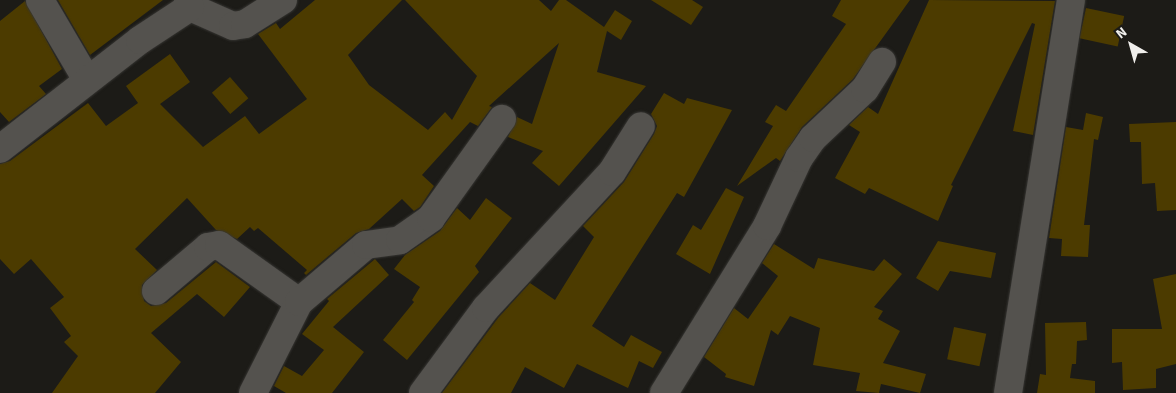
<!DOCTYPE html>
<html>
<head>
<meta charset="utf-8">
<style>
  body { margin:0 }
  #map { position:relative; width:1176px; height:393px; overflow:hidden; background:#1c1b17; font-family:"Source Sans 3",sans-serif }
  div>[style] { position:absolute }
  .building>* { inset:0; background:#4c3b00; transform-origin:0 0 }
  .roads { filter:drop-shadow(0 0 1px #363532) drop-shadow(0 0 1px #363532) }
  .minor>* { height:28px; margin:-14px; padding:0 14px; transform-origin:14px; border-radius:14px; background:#54524e }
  span { translate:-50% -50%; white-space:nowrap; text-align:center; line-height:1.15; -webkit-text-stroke:4px #1c1b17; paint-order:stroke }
  .north { position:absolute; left:1106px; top:20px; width:50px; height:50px; -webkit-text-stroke:4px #1c1b17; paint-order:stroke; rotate:322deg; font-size:14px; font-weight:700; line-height:20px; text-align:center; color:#f0efec }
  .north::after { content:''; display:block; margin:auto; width:18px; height:22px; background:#f0efec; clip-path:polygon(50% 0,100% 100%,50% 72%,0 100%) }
</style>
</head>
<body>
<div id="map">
  <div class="building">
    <i style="clip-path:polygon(58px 0,163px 0,90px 55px)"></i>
    <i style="clip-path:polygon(315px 0,402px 0,348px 55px,369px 85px,428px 130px,445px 112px,452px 120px,477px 76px,405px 0,539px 0,551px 11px,559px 0,566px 0,604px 27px,615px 10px,632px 21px,621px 40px,607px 31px,597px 72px,646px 86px,559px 186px,532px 163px,543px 151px,508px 137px,517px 117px,532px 124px,559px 43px,489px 106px,492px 107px,478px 126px,470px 122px,422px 175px,434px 186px,420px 207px,414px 211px,402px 199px,369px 229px,356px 233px,306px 275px,304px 273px,307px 270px,258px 228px,254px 231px,250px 227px,237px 239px,216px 230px,187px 198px,135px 249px,157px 270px,142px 285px,144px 301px,151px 306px,166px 303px,216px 262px,250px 287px,224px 317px,197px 294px,151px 333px,181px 362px,155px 393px,52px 393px,78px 356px,64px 342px,71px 336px,50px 308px,64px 297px,31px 259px,14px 274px,0 259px,0 164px,10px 161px,88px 103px,106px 126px,138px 103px,126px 86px,170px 54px,190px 82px,160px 104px,203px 147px,245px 116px,259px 134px,307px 99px,258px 34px,276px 23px,280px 29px)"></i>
    <i style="clip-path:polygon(651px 0,692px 0,703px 7px,691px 25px)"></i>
    <i style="clip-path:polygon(841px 0,910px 0,853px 79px,802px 127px,780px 161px,776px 158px,737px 186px,773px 126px,765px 122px,776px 105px,786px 111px,846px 24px,832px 16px)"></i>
    <i style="clip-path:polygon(929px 0,1055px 1px,1033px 135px,1013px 131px,1035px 24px,1032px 23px,951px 185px,953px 186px,938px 221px,869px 188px,865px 194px,835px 178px,860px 132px,849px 125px,868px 107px,878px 114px)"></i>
    <i style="clip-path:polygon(25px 1px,62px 69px,39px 86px,46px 94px,9px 122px,0 112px,0 21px)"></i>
    <i style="left:1086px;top:8px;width:39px;height:31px;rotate:12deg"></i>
    <i style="left:230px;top:77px;width:28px;height:24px;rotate:49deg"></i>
    <i style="clip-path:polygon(664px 93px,684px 104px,687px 98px,732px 110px,684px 197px,677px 193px,592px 326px,624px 347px,631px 335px,662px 352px,653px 368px,639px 361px,628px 388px,577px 364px,564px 388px,525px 367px,511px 393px,442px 393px,498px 318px,530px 283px,555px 300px,594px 237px,583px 226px,624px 182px,654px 134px,657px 126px,651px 114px)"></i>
    <i style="clip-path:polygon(1086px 113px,1103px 117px,1098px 140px,1094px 139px,1084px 225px,1090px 225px,1088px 257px,1061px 256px,1062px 239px,1049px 238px,1066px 127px,1083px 130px)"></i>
    <i style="clip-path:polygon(1176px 122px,1176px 210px,1157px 211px,1155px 183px,1142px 184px,1141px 142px,1130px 142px,1129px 124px)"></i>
    <i style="clip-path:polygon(726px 188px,744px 197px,710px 274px,676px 254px,693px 225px,701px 230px)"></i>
    <i style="clip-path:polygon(486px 198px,512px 218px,475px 266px,479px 272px,407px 360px,383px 340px,414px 302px,412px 300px,420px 287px,394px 269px,405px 255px,440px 231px,457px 208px,470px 220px)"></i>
    <i style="clip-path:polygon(938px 241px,996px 253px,991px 278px,950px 271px,938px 291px,916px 278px)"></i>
    <i style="clip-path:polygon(774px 244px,814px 269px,818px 258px,874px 271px,884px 259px,902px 274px,874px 307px,883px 311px,878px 319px,900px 331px,883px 363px,926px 374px,920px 393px,881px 384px,879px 393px,856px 391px,860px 373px,813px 365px,820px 328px,790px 316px,778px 335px,771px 330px,754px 386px,725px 377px,726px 374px,704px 357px,734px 308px,748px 319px,778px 276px,762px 263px)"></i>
    <i style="clip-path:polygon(375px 259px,389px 275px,333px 327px,364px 352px,332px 393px,286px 393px,274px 386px,284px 366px,302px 376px,324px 350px,302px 334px,329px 301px,327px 299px)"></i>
    <i style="clip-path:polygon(1176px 274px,1176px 364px,1156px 369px,1156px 388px,1123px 390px,1122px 362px,1112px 363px,1112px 329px,1162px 329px,1153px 279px)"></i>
    <i style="clip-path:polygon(1086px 322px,1087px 340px,1077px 341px,1076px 364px,1072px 364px,1070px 378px,1095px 381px,1095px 393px,1037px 393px,1040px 374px,1046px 375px,1045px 323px)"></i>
    <i style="left:954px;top:327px;width:33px;height:33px;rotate:12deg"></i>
  </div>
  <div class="roads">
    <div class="minor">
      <i style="left:40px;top:0;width:93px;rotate:59.6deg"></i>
      <i style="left:188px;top:0;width:7px;rotate:74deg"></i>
      <i style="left:190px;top:7px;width:47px;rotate:23.8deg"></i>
      <i style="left:233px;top:26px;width:12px;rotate:-9deg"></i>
      <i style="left:245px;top:24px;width:45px;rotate:-32.3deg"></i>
      <i style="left:0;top:149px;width:177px;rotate:-37.9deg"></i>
      <i style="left:140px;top:40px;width:60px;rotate:-33.4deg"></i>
      <i style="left:156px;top:291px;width:68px;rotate:-40.2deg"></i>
      <i style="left:208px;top:247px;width:11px;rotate:-10deg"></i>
      <i style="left:219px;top:245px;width:98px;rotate:35.5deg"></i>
      <i style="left:253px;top:393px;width:102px;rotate:-63.2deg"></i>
      <i style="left:299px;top:302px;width:88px;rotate:-40.4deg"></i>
      <i style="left:366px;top:245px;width:34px;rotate:-8deg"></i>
      <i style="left:400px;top:240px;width:38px;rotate:-35deg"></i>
      <i style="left:431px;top:218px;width:122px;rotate:-54.4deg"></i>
      <i style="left:423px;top:393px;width:106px;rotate:-53.5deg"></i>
      <i style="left:486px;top:308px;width:185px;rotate:-47.2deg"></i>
      <i style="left:612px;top:172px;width:54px;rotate:-57.8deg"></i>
      <i style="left:664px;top:393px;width:196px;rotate:-58.3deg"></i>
      <i style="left:767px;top:226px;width:75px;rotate:-64.8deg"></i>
      <i style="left:799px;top:158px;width:24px;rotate:-55deg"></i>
      <i style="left:813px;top:138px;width:71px;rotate:-43.3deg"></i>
      <i style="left:865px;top:89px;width:32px;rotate:-58deg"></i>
      <i style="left:1008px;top:393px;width:398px;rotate:-80.9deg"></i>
    </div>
  </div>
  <div class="north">N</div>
</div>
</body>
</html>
